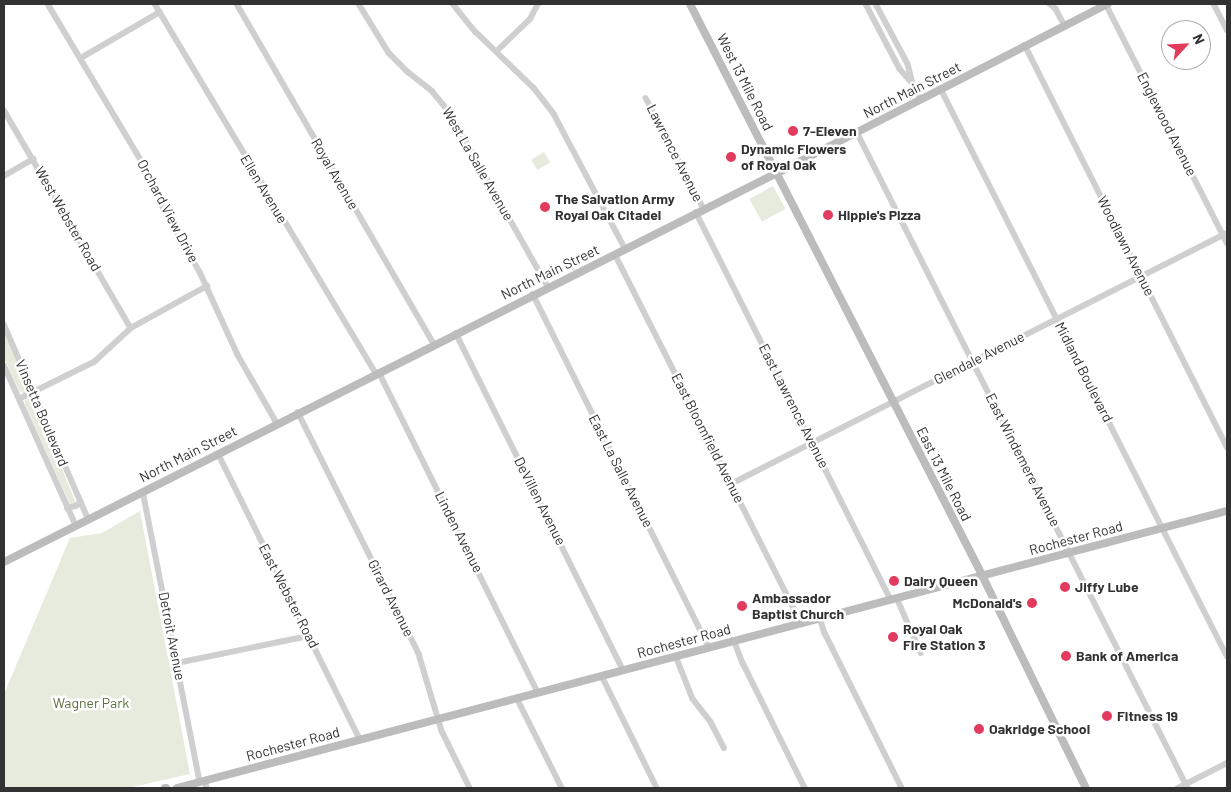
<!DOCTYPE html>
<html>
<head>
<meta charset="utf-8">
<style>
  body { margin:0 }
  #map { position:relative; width:1231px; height:792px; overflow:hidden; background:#fff; font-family:Barlow,sans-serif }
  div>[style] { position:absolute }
  .green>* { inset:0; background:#e7ebde; transform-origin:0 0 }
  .street>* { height:5.5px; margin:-2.75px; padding:0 2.75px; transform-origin:2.75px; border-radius:2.75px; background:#cfcfcf }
  .secondary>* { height:8px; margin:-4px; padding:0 4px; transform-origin:4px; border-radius:4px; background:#bcbcbc }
  .dots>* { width:14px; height:14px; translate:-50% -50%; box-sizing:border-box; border:2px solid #fff; border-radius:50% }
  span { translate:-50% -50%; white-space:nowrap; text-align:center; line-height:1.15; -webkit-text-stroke:5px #fff; paint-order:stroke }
  .street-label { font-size:14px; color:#323232 }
  .poi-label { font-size:14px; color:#323232; font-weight:700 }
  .left { translate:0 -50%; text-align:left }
  .right { translate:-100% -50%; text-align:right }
  .park-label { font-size:14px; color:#5c6f3f }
  .frame { position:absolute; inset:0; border:5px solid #323232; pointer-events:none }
  .north { position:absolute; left:1161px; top:20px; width:50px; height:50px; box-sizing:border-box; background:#fff; border:1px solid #adadad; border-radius:50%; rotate:65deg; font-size:14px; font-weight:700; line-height:20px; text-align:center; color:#323232 }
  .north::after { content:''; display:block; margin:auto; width:18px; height:22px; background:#e33b5d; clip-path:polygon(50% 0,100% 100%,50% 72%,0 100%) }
</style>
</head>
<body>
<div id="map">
  <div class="green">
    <i style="left:544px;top:152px;width:12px;height:15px;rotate:59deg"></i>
    <i style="left:773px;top:186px;width:26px;height:27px;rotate:61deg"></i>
    <i style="clip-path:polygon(4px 330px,28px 387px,25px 394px,19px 391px,4px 357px)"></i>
    <i style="clip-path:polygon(30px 398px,35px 403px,76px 503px,70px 505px,25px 404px,25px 400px)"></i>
    <i style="clip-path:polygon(140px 511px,190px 774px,128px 788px,4px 788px,4px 694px,70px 538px,102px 533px)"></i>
  </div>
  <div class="street">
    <i style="left:48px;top:4px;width:207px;rotate:59.2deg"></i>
    <i style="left:154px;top:182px;width:27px;rotate:70deg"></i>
    <i style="left:163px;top:207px;width:75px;rotate:60.4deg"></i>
    <i style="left:200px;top:272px;width:91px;rotate:65.4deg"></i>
    <i style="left:238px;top:355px;width:78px;rotate:60.2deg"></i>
    <i style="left:155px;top:4px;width:430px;rotate:59.1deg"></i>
    <i style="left:237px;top:4px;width:393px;rotate:59.9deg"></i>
    <i style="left:359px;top:4px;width:57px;rotate:58.5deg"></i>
    <i style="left:389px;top:53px;width:27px;rotate:45deg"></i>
    <i style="left:408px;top:72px;width:31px;rotate:38deg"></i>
    <i style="left:432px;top:91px;width:26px;rotate:50deg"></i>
    <i style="left:449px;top:111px;width:202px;rotate:60.6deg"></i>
    <i style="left:453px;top:4px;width:36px;rotate:51deg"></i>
    <i style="left:476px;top:32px;width:81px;rotate:44deg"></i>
    <i style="left:534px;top:88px;width:33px;rotate:52deg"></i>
    <i style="left:554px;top:114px;width:152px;rotate:62.1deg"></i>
    <i style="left:866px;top:4px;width:73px;rotate:62.4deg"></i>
    <i style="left:900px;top:69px;width:20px;rotate:49deg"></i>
    <i style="left:876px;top:4px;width:68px;rotate:61.9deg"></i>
    <i style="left:908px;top:64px;width:21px;rotate:76deg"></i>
    <i style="left:913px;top:84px;width:17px;rotate:62deg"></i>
    <i style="left:1050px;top:4px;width:8px;rotate:40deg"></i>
    <i style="left:1056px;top:9px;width:19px;rotate:62deg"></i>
    <i style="left:1106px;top:4px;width:268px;rotate:63.1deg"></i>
    <i style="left:1214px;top:4px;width:29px;rotate:63deg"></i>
    <i style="left:1025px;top:45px;width:450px;rotate:63.3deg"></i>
    <i style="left:497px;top:51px;width:46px;rotate:-44.1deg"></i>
    <i style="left:530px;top:19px;width:17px;rotate:-62deg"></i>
    <i style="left:81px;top:58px;width:91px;rotate:-30.2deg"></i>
    <i style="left:941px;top:89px;width:635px;rotate:63.23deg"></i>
    <i style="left:646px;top:98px;width:125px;rotate:62.4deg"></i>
    <i style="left:4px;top:110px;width:252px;rotate:59.8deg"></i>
    <i style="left:857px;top:132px;width:735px;rotate:63.23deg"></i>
    <i style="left:4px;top:176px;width:34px;rotate:-30deg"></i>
    <i style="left:696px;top:212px;width:434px;rotate:63.3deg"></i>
    <i style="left:615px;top:254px;width:404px;rotate:63.2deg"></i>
    <i style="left:797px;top:615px;width:8px;rotate:76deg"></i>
    <i style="left:533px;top:294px;width:394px;rotate:63.5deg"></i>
    <i style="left:4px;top:324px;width:211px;rotate:66.6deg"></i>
    <i style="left:456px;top:333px;width:376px;rotate:63.6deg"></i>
    <i style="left:4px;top:365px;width:175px;rotate:65.8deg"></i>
    <i style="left:379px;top:372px;width:357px;rotate:63.6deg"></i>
    <i style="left:19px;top:399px;width:84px;rotate:-26.3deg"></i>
    <i style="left:94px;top:362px;width:50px;rotate:-42.6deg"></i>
    <i style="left:131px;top:328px;width:87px;rotate:-28.9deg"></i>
    <i style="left:298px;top:412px;width:271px;rotate:63.4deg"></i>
    <i style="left:419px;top:654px;width:80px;rotate:73.4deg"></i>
    <i style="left:442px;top:731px;width:64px;rotate:63.8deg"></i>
    <i style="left:218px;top:453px;width:319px;rotate:63.6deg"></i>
    <i style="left:731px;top:484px;width:556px;rotate:-26.84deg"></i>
    <i style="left:143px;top:491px;width:297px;rotate:78.9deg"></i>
    <i style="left:67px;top:508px;width:9px;rotate:-13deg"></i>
    <i style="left:76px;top:506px;width:6px;rotate:-39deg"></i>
    <i style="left:897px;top:598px;width:60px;rotate:66.4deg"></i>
    <i style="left:820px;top:618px;width:16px;rotate:72deg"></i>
    <i style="left:825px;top:633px;width:173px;rotate:63.6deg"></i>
    <i style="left:734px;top:640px;width:25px;rotate:69deg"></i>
    <i style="left:743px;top:663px;width:140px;rotate:63.6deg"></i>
    <i style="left:676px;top:656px;width:46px;rotate:68.4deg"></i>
    <i style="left:693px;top:699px;width:29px;rotate:52deg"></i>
    <i style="left:711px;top:722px;width:29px;rotate:63deg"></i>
    <i style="left:177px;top:663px;width:135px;rotate:-11.6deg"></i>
    <i style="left:602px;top:676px;width:125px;rotate:63.8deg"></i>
    <i style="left:517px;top:698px;width:101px;rotate:63.4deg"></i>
    <i style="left:205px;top:780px;width:8px;rotate:76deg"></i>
    <i style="left:1178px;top:788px;width:55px;rotate:-27deg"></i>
  </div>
  <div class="secondary">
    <i style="left:690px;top:4px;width:632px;rotate:62.91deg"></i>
    <i style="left:978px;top:567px;width:246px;rotate:64deg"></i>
    <i style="left:4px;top:562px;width:877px;rotate:-26.71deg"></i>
    <i style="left:787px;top:168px;width:360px;rotate:-27.1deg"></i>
    <i style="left:165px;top:788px;width:1px"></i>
    <i style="left:177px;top:788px;width:1086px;rotate:-14.78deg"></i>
  </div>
  <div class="dots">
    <i style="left:793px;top:131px;background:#e33b5d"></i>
    <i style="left:731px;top:157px;background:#e33b5d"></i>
    <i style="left:545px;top:207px;background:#e33b5d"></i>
    <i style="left:828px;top:215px;background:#e33b5d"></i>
    <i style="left:894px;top:581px;background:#e33b5d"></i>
    <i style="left:1065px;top:587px;background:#e33b5d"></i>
    <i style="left:1032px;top:603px;background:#e33b5d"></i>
    <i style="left:742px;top:606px;background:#e33b5d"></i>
    <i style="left:893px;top:637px;background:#e33b5d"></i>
    <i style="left:1066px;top:656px;background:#e33b5d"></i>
    <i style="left:1107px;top:716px;background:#e33b5d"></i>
    <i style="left:979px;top:729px;background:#e33b5d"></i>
  </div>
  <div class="street-label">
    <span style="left:745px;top:82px;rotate:63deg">West 13 Mile Road</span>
    <span style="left:912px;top:90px;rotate:-27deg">North Main Street</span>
    <span style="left:1167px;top:124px;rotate:63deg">Englewood Avenue</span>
    <span style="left:675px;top:153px;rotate:63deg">Lawrence Avenue</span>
    <span style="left:478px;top:164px;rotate:60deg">West La Salle Avenue</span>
    <span style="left:335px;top:174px;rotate:60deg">Royal Avenue</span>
    <span style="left:264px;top:189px;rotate:59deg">Ellen Avenue</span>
    <span style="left:168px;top:211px;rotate:62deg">Orchard View Drive</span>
    <span style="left:68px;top:219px;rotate:60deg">West Webster Road</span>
    <span style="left:1126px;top:246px;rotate:63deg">Woodlawn Avenue</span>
    <span style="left:550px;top:272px;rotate:-26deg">North Main Street</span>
    <span style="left:979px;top:358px;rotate:-27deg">Glendale Avenue</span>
    <span style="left:1084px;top:372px;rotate:63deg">Midland Boulevard</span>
    <span style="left:794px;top:406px;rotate:63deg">East Lawrence Avenue</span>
    <span style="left:42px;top:413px;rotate:67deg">Vinsetta Boulevard</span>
    <span style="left:708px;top:438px;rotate:63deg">East Bloomfield Avenue</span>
    <span style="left:188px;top:454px;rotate:-27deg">North Main Street</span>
    <span style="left:1023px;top:460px;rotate:63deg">East Windemere Avenue</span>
    <span style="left:621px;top:471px;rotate:63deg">East La Salle Avenue</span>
    <span style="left:944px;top:474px;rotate:63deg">East 13 Mile Road</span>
    <span style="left:540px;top:501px;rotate:63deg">DeVillen Avenue</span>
    <span style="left:459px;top:532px;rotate:63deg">Linden Avenue</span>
    <span style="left:1076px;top:538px;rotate:-15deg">Rochester Road</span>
    <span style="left:289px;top:596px;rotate:63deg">East Webster Road</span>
    <span style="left:391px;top:598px;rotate:63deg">Girard Avenue</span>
    <span style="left:172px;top:636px;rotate:79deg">Detroit Avenue</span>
    <span style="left:684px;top:641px;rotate:-15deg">Rochester Road</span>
    <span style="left:293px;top:744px;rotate:-15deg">Rochester Road</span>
  </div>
  <div class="poi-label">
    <span class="left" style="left:803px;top:131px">7-Eleven</span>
    <span class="left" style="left:741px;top:157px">Dynamic Flowers<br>of Royal Oak</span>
    <span class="left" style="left:555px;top:207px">The Salvation Army<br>Royal Oak Citadel</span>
    <span class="left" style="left:838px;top:215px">Hippie's Pizza</span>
    <span class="left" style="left:904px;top:581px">Dairy Queen</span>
    <span class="left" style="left:1075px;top:587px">Jiffy Lube</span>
    <span class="left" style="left:752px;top:606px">Ambassador<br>Baptist Church</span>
    <span class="right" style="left:1022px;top:603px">McDonald's</span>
    <span class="left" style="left:903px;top:637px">Royal Oak<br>Fire Station 3</span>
    <span class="left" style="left:1076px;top:656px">Bank of America</span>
    <span class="left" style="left:1117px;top:716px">Fitness 19</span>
    <span class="left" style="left:989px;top:729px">Oakridge School</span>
  </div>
  <div class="park-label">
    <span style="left:91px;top:703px">Wagner Park</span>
  </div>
  <div class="frame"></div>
  <div class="north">N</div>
</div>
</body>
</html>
